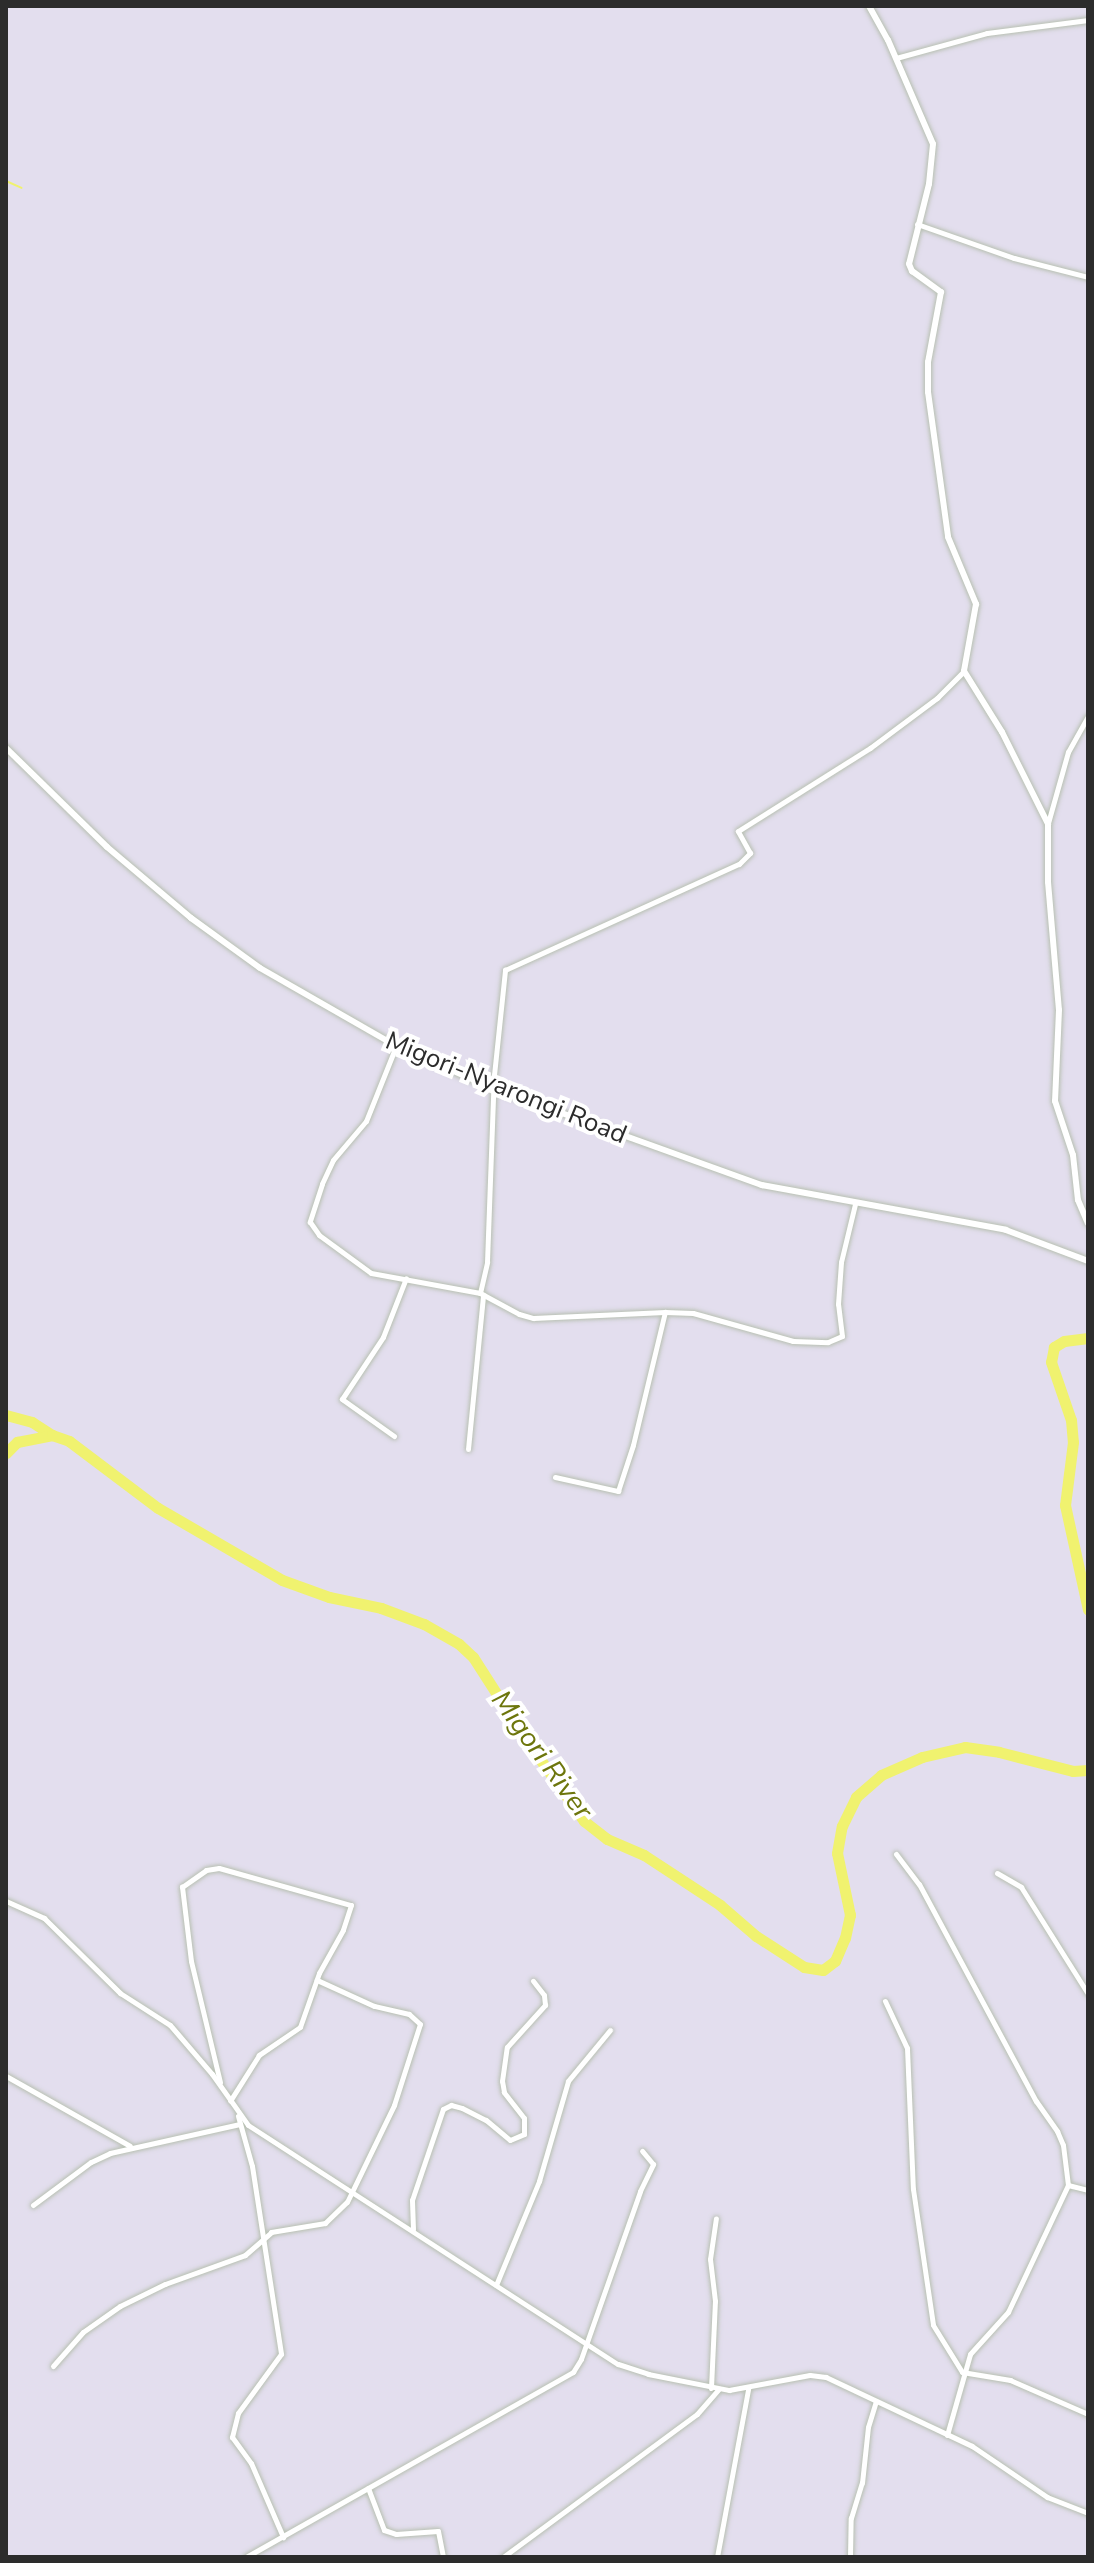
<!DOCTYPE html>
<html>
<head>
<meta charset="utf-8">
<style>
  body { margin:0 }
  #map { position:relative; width:1094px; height:2563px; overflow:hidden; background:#e3deee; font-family:"Nunito Sans",sans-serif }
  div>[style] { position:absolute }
  .stream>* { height:2px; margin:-1px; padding:0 1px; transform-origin:1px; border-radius:1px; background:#f0f26f }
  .river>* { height:11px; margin:-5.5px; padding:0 5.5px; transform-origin:5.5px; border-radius:5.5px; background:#f0f26f }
  .roads { filter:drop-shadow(0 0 2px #b8c0b2) drop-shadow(0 0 2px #b8c0b2) }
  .minor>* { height:5px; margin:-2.5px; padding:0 2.5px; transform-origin:2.5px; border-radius:2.5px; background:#fff }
  .tertiary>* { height:6px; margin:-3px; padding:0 3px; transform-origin:3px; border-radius:3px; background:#fff }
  span { translate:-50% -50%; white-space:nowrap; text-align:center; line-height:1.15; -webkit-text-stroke:8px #fff; paint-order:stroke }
  .street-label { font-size:26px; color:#2c2c2c }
  .water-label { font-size:28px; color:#6d760c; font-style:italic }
  .frame { position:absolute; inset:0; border:8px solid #2c2c2c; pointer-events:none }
</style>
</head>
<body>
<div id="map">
  <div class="stream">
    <i style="left:6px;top:181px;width:17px;rotate:24deg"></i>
  </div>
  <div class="river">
    <i style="left:1088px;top:1338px;width:24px;rotate:173deg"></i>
    <i style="left:1064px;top:1341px;width:12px;rotate:149deg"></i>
    <i style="left:1054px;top:1347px;width:15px;rotate:101deg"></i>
    <i style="left:1051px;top:1362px;width:61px;rotate:71deg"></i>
    <i style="left:1071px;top:1420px;width:22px;rotate:85deg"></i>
    <i style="left:1073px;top:1442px;width:64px;rotate:97.2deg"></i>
    <i style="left:1065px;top:1505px;width:107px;rotate:77.6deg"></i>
    <i style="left:6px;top:1415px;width:27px;rotate:15deg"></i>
    <i style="left:32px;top:1422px;width:24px;rotate:33deg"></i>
    <i style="left:6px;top:1453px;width:16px;rotate:-45deg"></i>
    <i style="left:17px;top:1442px;width:36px;rotate:-11deg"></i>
    <i style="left:52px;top:1435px;width:18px;rotate:19deg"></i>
    <i style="left:69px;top:1441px;width:111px;rotate:37deg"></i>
    <i style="left:158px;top:1508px;width:143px;rotate:30.1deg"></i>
    <i style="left:282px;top:1580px;width:50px;rotate:19.9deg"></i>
    <i style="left:329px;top:1597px;width:53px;rotate:11.9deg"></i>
    <i style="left:381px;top:1608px;width:46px;rotate:20.4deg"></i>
    <i style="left:424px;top:1624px;width:40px;rotate:29.7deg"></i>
    <i style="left:459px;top:1644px;width:19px;rotate:43deg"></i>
    <i style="left:473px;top:1657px;width:96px;rotate:57.3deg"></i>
    <i style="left:525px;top:1738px;width:102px;rotate:54.6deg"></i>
    <i style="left:584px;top:1821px;width:29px;rotate:38deg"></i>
    <i style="left:607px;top:1839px;width:40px;rotate:23.4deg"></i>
    <i style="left:644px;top:1855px;width:91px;rotate:33.3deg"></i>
    <i style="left:720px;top:1905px;width:48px;rotate:40.7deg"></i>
    <i style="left:756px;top:1936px;width:57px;rotate:32.9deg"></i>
    <i style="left:804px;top:1967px;width:19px;rotate:9deg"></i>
    <i style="left:823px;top:1970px;width:15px;rotate:-37deg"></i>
    <i style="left:835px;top:1961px;width:25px;rotate:-67deg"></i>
    <i style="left:845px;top:1938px;width:24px;rotate:-78deg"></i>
    <i style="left:850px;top:1915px;width:63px;rotate:-101.8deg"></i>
    <i style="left:837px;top:1853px;width:27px;rotate:-80deg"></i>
    <i style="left:842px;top:1826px;width:32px;rotate:-64deg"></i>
    <i style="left:856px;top:1797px;width:33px;rotate:-41deg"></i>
    <i style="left:881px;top:1775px;width:45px;rotate:-23.7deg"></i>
    <i style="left:922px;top:1757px;width:44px;rotate:-13.1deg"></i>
    <i style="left:965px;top:1747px;width:34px;rotate:8deg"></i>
    <i style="left:999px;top:1752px;width:76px;rotate:14.4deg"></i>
    <i style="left:1073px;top:1771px;width:15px;rotate:-4deg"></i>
  </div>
  <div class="roads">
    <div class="minor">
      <i style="left:896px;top:58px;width:94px;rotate:-15.4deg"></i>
      <i style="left:987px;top:33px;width:102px;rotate:-7.3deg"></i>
      <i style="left:917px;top:224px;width:103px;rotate:19.3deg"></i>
      <i style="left:1014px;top:258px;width:76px;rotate:14.4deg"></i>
      <i style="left:1048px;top:823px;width:74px;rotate:-74.3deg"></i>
      <i style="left:1068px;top:752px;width:41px;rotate:-60.9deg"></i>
      <i style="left:396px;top:1046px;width:81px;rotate:111.8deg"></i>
      <i style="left:366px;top:1121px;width:51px;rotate:130.2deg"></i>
      <i style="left:333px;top:1160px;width:26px;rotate:115deg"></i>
      <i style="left:322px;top:1184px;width:40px;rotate:108deg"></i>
      <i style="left:310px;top:1222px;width:16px;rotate:55deg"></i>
      <i style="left:319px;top:1235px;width:64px;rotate:36.2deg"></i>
      <i style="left:371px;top:1273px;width:111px;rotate:10.4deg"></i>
      <i style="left:480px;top:1293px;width:44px;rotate:28.3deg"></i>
      <i style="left:519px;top:1314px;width:15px;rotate:16deg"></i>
      <i style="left:533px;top:1318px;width:132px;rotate:-2.6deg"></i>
      <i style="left:480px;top:1293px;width:32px;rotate:-77deg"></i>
      <i style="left:487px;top:1262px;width:187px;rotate:-87.9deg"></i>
      <i style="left:494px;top:1075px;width:106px;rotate:-84deg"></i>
      <i style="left:505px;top:970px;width:257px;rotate:-24.4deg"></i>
      <i style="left:739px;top:864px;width:16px;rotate:-45deg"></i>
      <i style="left:750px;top:853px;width:25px;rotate:-119deg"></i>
      <i style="left:738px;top:831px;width:156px;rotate:-32.2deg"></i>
      <i style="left:870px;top:748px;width:84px;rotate:-36.7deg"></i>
      <i style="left:937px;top:698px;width:38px;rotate:-45deg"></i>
      <i style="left:394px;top:1436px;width:64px;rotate:-144.6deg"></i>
      <i style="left:342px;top:1399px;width:74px;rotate:-56.5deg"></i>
      <i style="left:383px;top:1337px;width:63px;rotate:-68.7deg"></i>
      <i style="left:468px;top:1449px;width:155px;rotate:-84.4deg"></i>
      <i style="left:555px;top:1477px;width:65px;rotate:12.5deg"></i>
      <i style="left:618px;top:1491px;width:48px;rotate:-71.9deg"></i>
      <i style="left:633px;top:1445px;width:137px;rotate:-76.5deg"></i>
      <i style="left:665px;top:1312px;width:28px;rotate:2deg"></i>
      <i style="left:693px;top:1313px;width:104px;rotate:15.6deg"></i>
      <i style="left:793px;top:1341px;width:35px;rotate:2deg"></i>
      <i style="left:828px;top:1342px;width:15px;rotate:-23deg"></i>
      <i style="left:842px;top:1336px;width:32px;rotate:-97deg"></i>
      <i style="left:838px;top:1304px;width:42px;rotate:-85.9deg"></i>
      <i style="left:841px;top:1262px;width:60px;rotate:-76.4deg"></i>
      <i style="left:896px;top:1854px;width:38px;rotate:53deg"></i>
      <i style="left:919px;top:1884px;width:247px;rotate:61.7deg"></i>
      <i style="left:1036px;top:2101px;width:37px;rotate:55deg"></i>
      <i style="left:1057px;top:2131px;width:15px;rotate:67deg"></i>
      <i style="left:1063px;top:2145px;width:40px;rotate:82.9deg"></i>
      <i style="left:997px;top:1873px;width:28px;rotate:30deg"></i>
      <i style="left:1021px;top:1887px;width:126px;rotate:57.9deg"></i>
      <i style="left:6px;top:1901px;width:42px;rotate:24.1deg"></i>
      <i style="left:44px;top:1918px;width:107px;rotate:44.6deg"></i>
      <i style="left:120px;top:1993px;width:59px;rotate:32.6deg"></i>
      <i style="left:170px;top:2025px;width:65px;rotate:49.4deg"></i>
      <i style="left:212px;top:2074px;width:62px;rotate:54.8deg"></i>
      <i style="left:248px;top:2125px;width:440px;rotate:32.9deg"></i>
      <i style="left:618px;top:2364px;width:32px;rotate:18deg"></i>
      <i style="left:648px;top:2374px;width:83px;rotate:11.2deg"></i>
      <i style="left:729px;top:2390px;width:82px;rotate:-10.5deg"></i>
      <i style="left:810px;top:2375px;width:16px;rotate:7deg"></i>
      <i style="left:826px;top:2377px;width:161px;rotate:25.3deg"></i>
      <i style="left:972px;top:2446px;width:91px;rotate:34.2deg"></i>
      <i style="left:1047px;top:2497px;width:44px;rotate:21.3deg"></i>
      <i style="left:885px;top:2001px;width:52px;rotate:64.9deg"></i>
      <i style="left:907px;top:2048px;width:141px;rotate:87.6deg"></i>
      <i style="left:913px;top:2189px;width:137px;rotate:81.6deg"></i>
      <i style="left:933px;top:2325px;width:55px;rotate:58.3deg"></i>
      <i style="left:962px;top:2372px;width:49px;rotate:9.5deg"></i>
      <i style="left:1010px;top:2380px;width:85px;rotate:23.6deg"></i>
      <i style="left:6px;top:2076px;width:142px;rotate:29.4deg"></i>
      <i style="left:220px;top:2082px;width:124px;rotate:-103.5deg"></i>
      <i style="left:191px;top:1961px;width:75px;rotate:-96.9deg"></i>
      <i style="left:182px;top:1887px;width:29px;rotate:-35deg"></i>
      <i style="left:206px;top:1870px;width:13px;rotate:-9deg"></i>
      <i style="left:219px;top:1868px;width:137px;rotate:15.7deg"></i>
      <i style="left:351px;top:1905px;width:26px;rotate:108deg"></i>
      <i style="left:343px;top:1930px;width:49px;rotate:119.2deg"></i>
      <i style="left:319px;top:1973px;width:57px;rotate:109.4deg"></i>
      <i style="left:300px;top:2027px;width:50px;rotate:145.7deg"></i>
      <i style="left:259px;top:2055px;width:54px;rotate:122.2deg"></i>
      <i style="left:238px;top:2116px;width:52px;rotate:74.4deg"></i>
      <i style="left:252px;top:2166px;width:190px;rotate:81.2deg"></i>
      <i style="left:281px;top:2354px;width:73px;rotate:126.1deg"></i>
      <i style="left:238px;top:2413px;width:25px;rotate:104deg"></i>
      <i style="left:232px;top:2437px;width:32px;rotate:54deg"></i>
      <i style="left:251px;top:2463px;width:81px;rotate:66.6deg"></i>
      <i style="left:33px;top:2205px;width:72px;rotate:-36.6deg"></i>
      <i style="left:91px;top:2162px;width:21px;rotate:-25deg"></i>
      <i style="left:110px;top:2153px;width:133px;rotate:-12.6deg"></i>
      <i style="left:413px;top:2229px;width:29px;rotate:-92deg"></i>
      <i style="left:412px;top:2200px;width:96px;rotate:-71.2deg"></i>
      <i style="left:443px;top:2109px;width:9px;rotate:-27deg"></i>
      <i style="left:451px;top:2105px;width:11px;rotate:15deg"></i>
      <i style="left:462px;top:2108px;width:27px;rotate:27deg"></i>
      <i style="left:486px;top:2120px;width:31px;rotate:40deg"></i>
      <i style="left:510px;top:2140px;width:15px;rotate:-23deg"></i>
      <i style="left:524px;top:2134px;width:16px;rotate:-90deg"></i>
      <i style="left:524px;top:2118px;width:33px;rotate:-128deg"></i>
      <i style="left:504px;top:2092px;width:11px;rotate:-100deg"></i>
      <i style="left:502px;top:2081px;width:34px;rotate:-82deg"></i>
      <i style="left:507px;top:2047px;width:57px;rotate:-47.9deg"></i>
      <i style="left:545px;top:2005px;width:10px;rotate:-96deg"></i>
      <i style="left:544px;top:1995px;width:18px;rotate:-128deg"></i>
      <i style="left:496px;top:2285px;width:113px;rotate:-67.5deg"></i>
      <i style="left:539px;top:2181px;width:104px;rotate:-73.8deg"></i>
      <i style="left:568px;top:2081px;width:66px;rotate:-50.5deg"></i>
      <i style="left:53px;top:2366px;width:45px;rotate:-48.6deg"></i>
      <i style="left:83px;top:2332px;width:45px;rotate:-35.1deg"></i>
      <i style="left:120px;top:2306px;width:50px;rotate:-26.1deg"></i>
      <i style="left:165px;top:2284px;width:85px;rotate:-19.9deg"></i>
      <i style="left:245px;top:2255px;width:35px;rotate:-41deg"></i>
      <i style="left:271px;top:2232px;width:55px;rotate:-9.5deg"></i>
      <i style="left:325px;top:2223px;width:30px;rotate:-44deg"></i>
      <i style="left:347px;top:2202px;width:108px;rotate:-64.1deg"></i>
      <i style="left:394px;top:2105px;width:85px;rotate:-72.2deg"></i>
      <i style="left:420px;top:2024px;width:15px;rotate:-138deg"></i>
      <i style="left:409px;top:2014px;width:36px;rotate:-167deg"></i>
      <i style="left:374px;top:2006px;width:63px;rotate:-155.5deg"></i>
      <i style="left:711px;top:2388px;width:87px;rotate:-87.4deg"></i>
      <i style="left:715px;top:2301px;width:42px;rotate:-96.8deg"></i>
      <i style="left:710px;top:2259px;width:41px;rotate:-81.7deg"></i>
      <i style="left:947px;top:2435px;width:84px;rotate:-74.1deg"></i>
      <i style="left:970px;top:2354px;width:57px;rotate:-47.9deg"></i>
      <i style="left:1008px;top:2312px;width:140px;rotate:-64.7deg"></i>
      <i style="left:1068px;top:2185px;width:21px;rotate:14deg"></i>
      <i style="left:368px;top:2488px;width:45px;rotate:69.1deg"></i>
      <i style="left:384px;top:2530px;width:13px;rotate:18deg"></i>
      <i style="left:396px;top:2534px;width:42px;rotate:-4.1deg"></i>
      <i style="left:438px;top:2531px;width:26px;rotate:79deg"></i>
      <i style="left:246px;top:2557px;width:376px;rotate:-29.5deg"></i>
      <i style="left:573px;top:2372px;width:15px;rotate:-58deg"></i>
      <i style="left:581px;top:2359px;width:178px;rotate:-70.6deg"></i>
      <i style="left:640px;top:2191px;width:30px;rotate:-64deg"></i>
      <i style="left:653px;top:2164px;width:17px;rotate:-130deg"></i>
      <i style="left:503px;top:2557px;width:241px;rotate:-36.4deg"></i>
      <i style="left:697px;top:2414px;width:33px;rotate:-49deg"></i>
      <i style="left:717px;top:2557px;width:171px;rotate:-79.5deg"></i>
      <i style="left:850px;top:2557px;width:39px;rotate:-89deg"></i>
      <i style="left:851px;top:2518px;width:37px;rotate:-73deg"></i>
      <i style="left:862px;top:2483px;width:56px;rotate:-83.9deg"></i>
      <i style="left:868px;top:2427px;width:27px;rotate:-73deg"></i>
    </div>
    <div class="tertiary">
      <i style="left:869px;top:6px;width:39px;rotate:61deg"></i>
      <i style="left:888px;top:40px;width:113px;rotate:66.6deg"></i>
      <i style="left:933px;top:144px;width:40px;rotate:95.7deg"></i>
      <i style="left:929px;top:184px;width:82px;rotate:104deg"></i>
      <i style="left:909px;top:264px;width:8px;rotate:67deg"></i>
      <i style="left:912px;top:271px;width:36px;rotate:36deg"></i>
      <i style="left:941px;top:292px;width:71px;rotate:100.5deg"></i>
      <i style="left:928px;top:362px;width:30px;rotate:90deg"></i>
      <i style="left:928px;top:392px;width:146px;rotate:82.1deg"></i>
      <i style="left:948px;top:537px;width:73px;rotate:67.3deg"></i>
      <i style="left:976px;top:604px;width:68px;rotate:100.2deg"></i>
      <i style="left:964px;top:671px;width:72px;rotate:58.1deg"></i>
      <i style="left:1002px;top:732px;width:103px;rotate:63.4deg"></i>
      <i style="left:1048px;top:824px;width:58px;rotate:90deg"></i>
      <i style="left:1048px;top:882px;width:128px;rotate:85.1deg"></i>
      <i style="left:1059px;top:1010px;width:91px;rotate:92.5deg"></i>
      <i style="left:1055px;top:1101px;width:57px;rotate:71.6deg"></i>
      <i style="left:1073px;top:1155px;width:45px;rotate:83.7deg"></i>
      <i style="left:1078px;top:1200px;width:25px;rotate:67deg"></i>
      <i style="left:6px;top:748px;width:141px;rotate:44.4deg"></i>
      <i style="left:107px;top:847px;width:110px;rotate:40.2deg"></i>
      <i style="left:191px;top:918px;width:85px;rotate:35.9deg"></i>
      <i style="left:260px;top:968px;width:157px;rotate:29.8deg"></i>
      <i style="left:396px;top:1046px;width:108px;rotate:23.5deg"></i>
      <i style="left:495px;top:1089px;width:284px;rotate:19.8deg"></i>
      <i style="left:762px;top:1185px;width:248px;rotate:10.4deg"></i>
      <i style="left:1006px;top:1230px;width:88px;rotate:20.7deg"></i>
    </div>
  </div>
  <div class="street-label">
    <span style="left:506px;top:1088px;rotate:22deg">Migori-Nyarongi Road</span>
  </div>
  <div class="water-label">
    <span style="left:542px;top:1755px;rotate:54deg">Migori River</span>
  </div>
  <div class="frame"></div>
</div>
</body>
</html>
